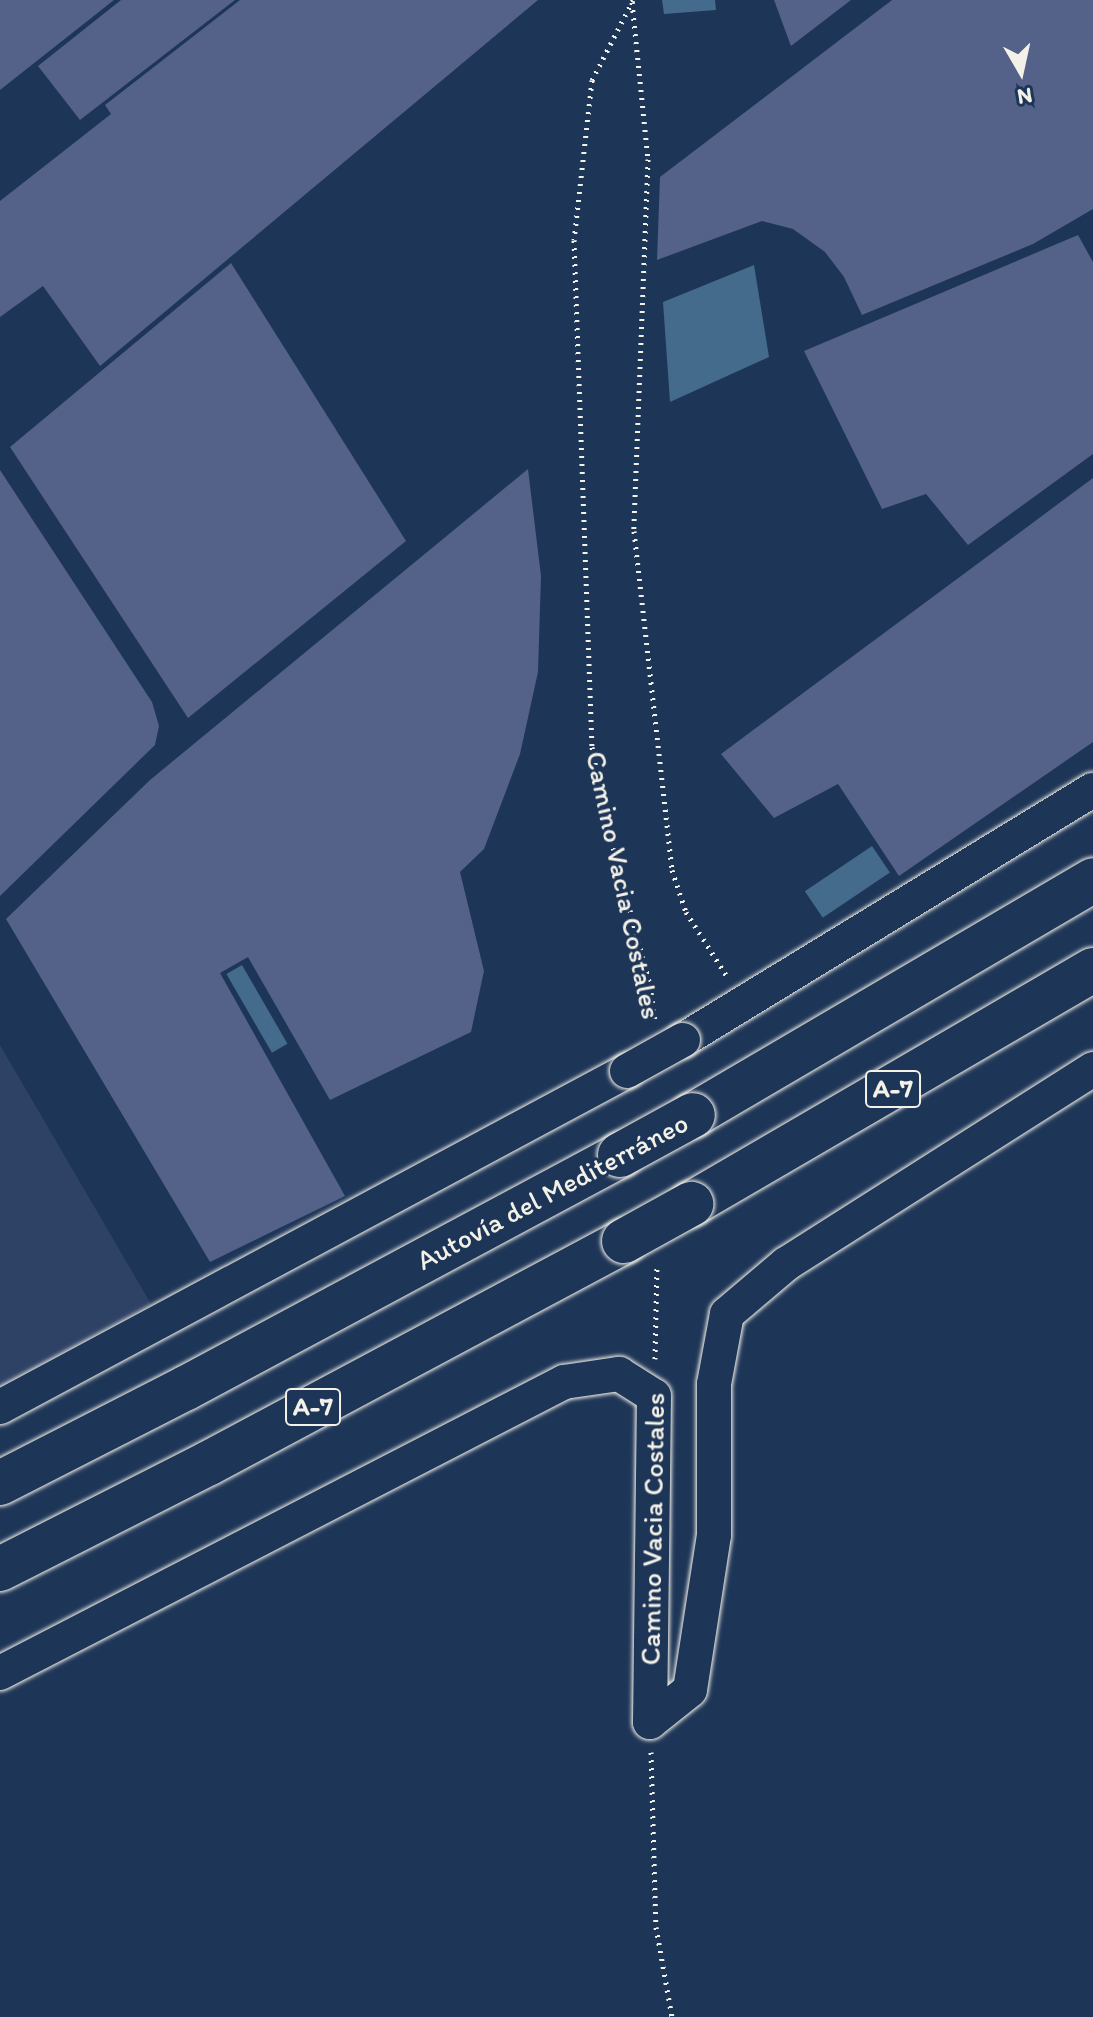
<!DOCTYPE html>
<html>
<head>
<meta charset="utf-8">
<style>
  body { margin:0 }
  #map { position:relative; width:1093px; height:2017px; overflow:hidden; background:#1d3557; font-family:Itim,sans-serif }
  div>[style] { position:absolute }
  .built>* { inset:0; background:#2e4266 }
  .water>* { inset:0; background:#446a8c; transform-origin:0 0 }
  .building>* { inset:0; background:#546189 }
  .path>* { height:5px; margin-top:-2.5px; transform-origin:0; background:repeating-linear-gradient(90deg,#f4f1e8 0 2px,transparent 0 8px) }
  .roads { filter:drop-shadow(0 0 2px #f4f1e8) drop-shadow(0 0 2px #f4f1e8) }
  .minor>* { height:34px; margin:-17px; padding:0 17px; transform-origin:17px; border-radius:17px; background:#1d3557 }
  .motorway>* { height:44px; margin:-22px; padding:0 22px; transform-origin:22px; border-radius:22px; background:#1d3557 }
  .bridges { filter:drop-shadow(0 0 2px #f4f1e8) drop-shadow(0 0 2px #f4f1e8) }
  .minor-bridge>* { height:34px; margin:-17px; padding:0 17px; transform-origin:17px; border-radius:17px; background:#1d3557 }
  .motorway-bridge>* { height:44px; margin:-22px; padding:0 22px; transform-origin:22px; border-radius:22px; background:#1d3557 }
  span { translate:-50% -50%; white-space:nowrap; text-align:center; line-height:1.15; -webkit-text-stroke:6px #1d3557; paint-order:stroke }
  .shield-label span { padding:2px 6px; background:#1d3557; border:2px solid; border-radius:6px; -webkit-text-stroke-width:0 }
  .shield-label { font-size:26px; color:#f4f1e8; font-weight:700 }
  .street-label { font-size:28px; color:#f4f1e8 }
  .north { position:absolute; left:981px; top:32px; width:80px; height:80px; -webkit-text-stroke:6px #1d3557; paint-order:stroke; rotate:171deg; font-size:22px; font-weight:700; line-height:32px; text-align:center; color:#f4f1e8 }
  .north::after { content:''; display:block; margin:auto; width:28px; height:36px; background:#f4f1e8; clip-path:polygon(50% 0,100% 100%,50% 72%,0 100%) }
</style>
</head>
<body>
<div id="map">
  <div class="built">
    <i style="clip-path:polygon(0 1045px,151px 1304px,0 1386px)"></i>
  </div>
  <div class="water">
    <i style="clip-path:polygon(662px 0,715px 0,716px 10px,664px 14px)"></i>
    <i style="clip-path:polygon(754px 265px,769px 357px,670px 402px,663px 302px)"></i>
    <i style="left:872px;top:846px;width:32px;height:81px;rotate:56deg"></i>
    <i style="left:242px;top:965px;width:91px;height:18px;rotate:60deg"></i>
  </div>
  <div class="building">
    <i style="clip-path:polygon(0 0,114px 0,0 90px)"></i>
    <i style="clip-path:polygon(121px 0,235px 0,80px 120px,38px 66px)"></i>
    <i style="clip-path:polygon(240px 0,538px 0,100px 366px,43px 286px,0 317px,0 201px,111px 114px,105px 105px)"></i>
    <i style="clip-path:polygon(774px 0,851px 0,791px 46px)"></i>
    <i style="clip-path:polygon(892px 0,1093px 0,1093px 209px,1033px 244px,862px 315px,844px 277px,825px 252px,793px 229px,762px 221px,657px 260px,660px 177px)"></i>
    <i style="clip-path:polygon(1078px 235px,1093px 262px,1093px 454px,968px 545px,926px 494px,882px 509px,804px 351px)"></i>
    <i style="clip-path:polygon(231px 263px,406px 541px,188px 718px,10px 447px)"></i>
    <i style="clip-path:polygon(528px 469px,541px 576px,538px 672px,520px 754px,484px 849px,460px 872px,484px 971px,471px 1032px,330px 1100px,248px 957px,220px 973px,345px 1196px,210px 1262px,6px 919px,150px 780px)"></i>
    <i style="clip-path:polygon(0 470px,152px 702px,159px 726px,155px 745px,0 896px)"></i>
    <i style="clip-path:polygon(1093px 478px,1093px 742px,899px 876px,838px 784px,774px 818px,721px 754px)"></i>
  </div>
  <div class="path">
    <i style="left:633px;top:0;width:90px;rotate:117.1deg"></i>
    <i style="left:592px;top:80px;width:161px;rotate:96.4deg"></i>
    <i style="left:574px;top:240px;width:507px;rotate:87.97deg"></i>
    <i style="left:592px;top:747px;width:71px;rotate:79.5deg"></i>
    <i style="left:605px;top:817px;width:174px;rotate:75deg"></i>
    <i style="left:650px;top:985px;width:34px;rotate:82deg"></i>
    <i style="left:632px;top:2px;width:158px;rotate:84.2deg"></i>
    <i style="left:648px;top:159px;width:372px;rotate:92.2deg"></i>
    <i style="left:634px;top:531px;width:341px;rotate:83.6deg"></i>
    <i style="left:672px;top:870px;width:44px;rotate:71.6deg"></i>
    <i style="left:686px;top:912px;width:78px;rotate:57.5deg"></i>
    <i style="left:655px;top:1359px;width:94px;rotate:-88.8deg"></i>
    <i style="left:651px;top:1752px;width:175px;rotate:88.4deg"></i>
    <i style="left:656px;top:1927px;width:91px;rotate:79.9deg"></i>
  </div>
  <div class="roads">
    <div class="minor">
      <i style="left:683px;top:1040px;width:480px;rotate:-31.4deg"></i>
      <i style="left:0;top:1407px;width:711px;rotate:-28.19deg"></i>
      <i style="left:0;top:1673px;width:635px;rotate:-27.29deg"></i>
      <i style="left:564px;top:1382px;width:56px;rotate:-8.3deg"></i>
      <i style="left:619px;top:1374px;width:41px;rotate:32.2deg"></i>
      <i style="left:654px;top:1396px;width:326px;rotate:90.7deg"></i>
      <i style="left:650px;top:1722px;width:51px;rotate:-38.7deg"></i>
      <i style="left:690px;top:1690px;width:157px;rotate:-81.2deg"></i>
      <i style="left:714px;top:1535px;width:151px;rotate:-90deg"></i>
      <i style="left:714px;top:1384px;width:71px;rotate:-79.5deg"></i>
      <i style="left:727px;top:1314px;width:77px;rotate:-40.3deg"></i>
      <i style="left:786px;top:1264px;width:364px;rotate:-32.4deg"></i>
    </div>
    <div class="motorway">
      <i style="left:693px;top:1115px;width:464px;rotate:-30.4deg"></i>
      <i style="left:691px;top:1204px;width:465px;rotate:-30.2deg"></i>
      <i style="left:0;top:1483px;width:209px;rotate:-27.1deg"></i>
      <i style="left:186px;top:1388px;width:493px;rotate:-28.2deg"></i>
      <i style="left:0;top:1569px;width:234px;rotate:-26.9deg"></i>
      <i style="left:209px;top:1463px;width:471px;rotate:-28.1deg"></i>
    </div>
  </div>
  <div class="bridges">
    <div class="minor-bridge">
      <i style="left:627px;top:1071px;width:64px;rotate:-29deg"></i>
    </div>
    <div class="motorway-bridge">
      <i style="left:620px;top:1155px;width:83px;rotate:-28.7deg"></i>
      <i style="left:624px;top:1241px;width:77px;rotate:-28.9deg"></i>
    </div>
  </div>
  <div class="shield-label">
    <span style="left:893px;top:1089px">A-7</span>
    <span style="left:313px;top:1407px">A-7</span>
  </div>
  <div class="street-label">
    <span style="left:624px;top:885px;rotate:78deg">Camino Vacia Costales</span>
    <span style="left:552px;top:1191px;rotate:-28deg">Autovía del Mediterráneo</span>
    <span style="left:652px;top:1529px;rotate:-89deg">Camino Vacia Costales</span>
  </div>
  <div class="north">N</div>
</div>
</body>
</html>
